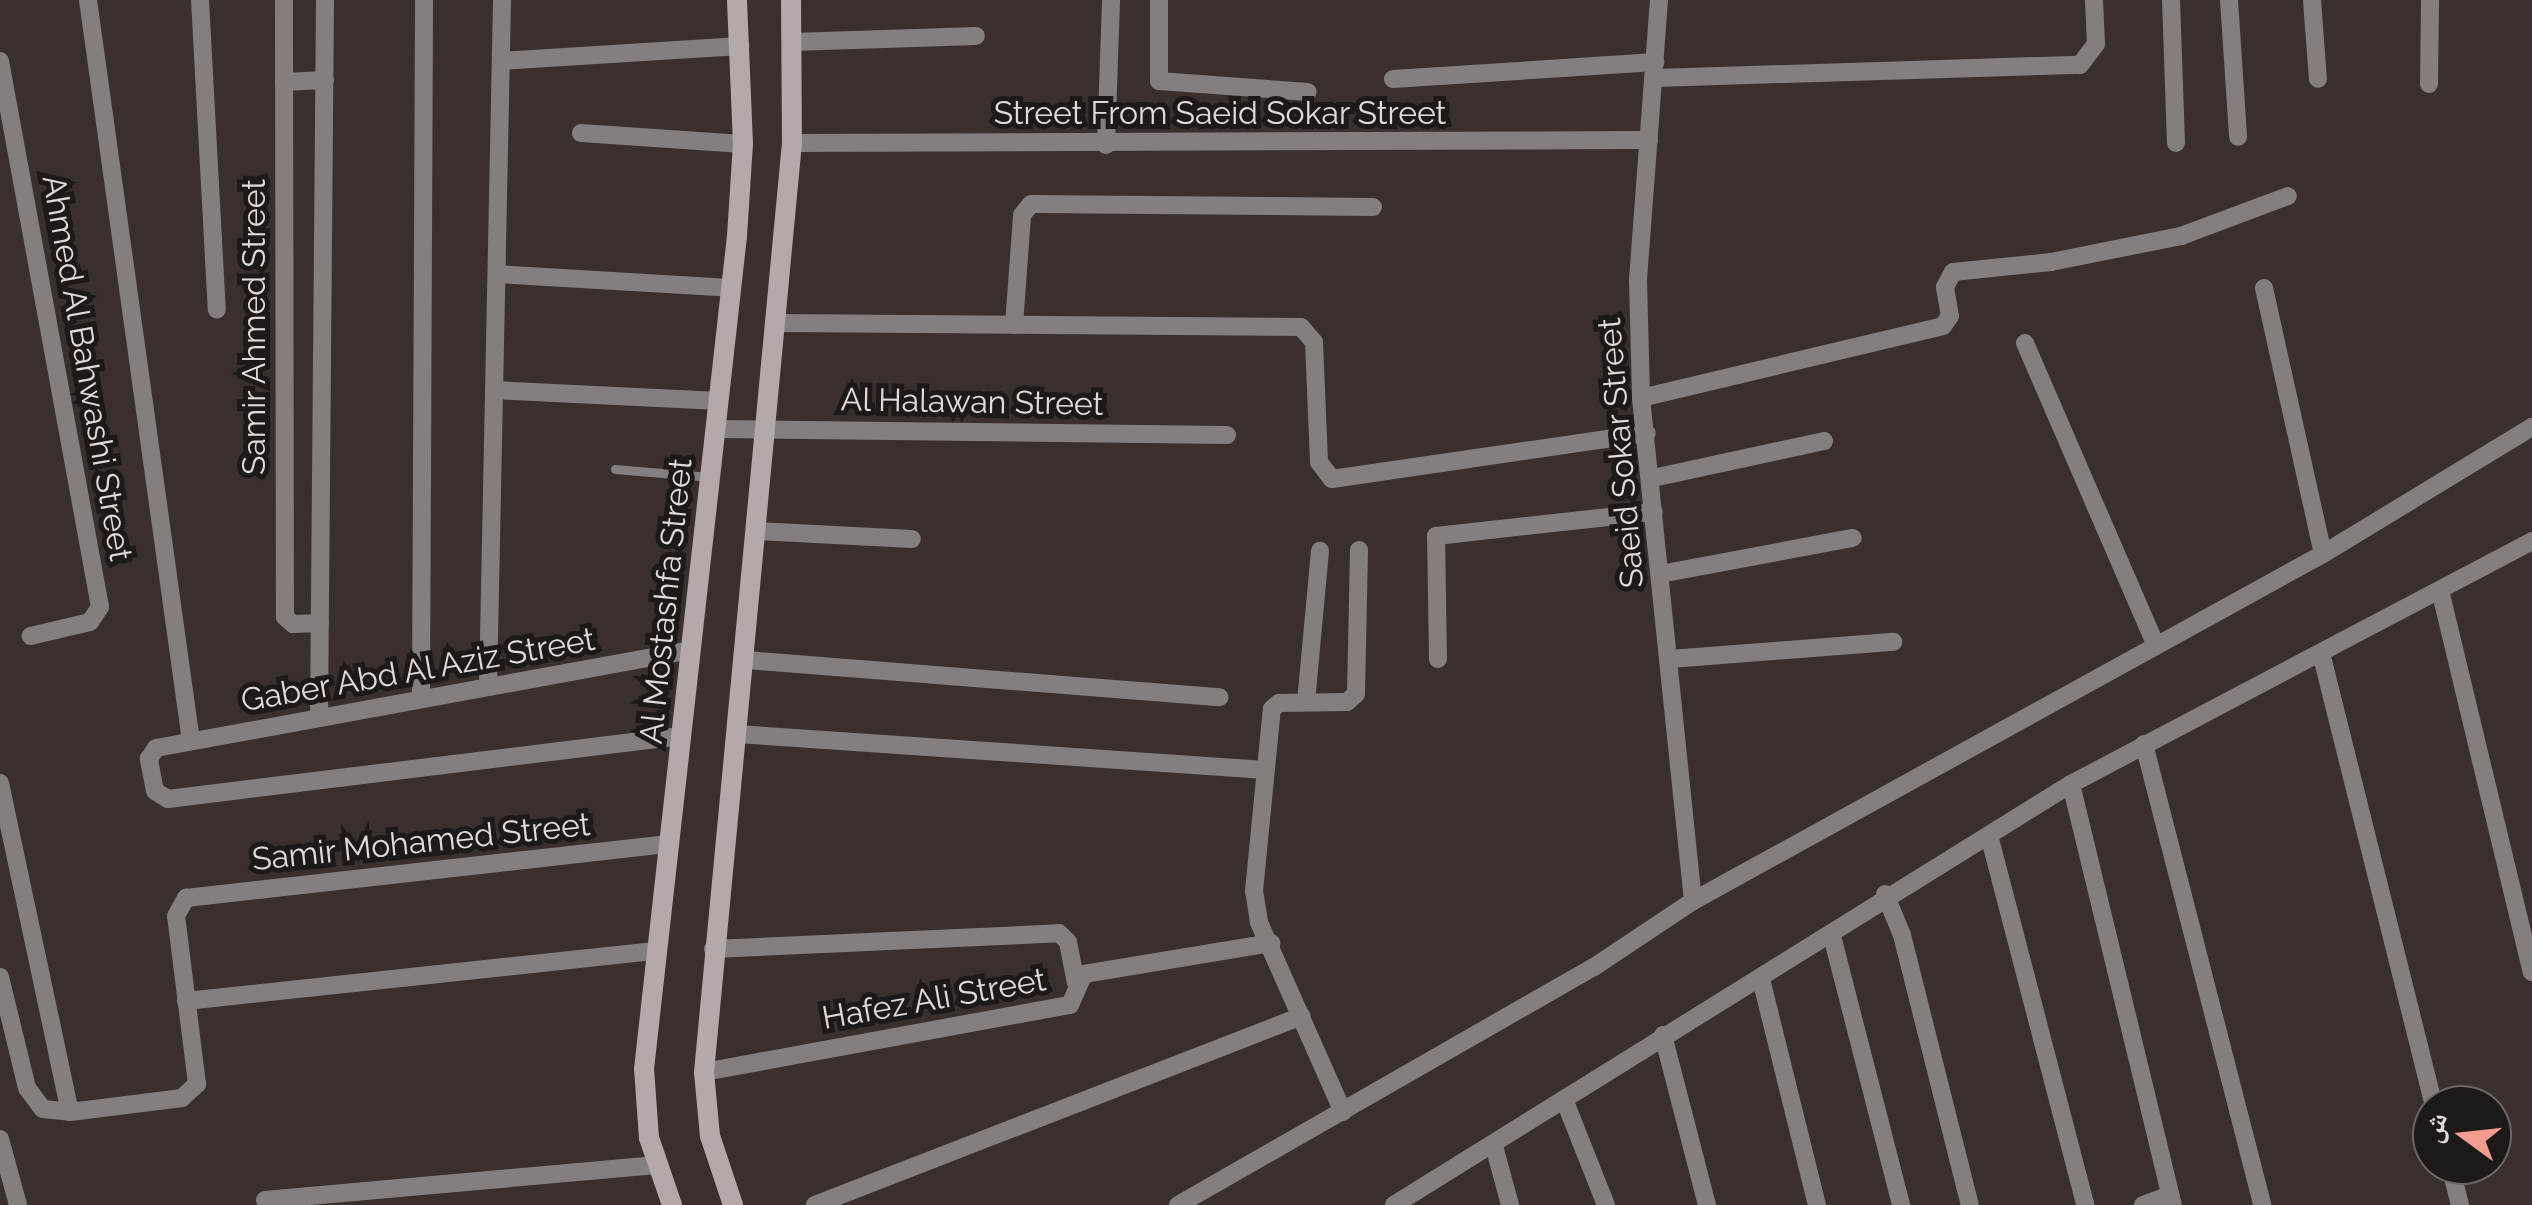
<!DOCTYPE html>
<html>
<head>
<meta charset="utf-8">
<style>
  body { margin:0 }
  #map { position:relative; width:2532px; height:1205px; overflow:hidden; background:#39302e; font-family:Raleway,"Noto Naskh Arabic",sans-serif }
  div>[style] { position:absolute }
  .lane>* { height:9px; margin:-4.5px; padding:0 4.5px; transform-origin:4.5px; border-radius:4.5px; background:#847e7e }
  .street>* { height:18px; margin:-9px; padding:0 9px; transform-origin:9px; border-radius:9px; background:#847e7e }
  .secondary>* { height:20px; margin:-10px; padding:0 10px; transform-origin:10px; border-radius:10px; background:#b2a9a8 }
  span { translate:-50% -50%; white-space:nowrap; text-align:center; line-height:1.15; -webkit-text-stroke:10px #1d1918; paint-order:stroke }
  .street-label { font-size:32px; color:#e0dad9 }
  .north { position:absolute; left:2412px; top:1085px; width:100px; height:100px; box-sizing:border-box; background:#1d1918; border:2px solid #6b6665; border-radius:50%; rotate:285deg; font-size:28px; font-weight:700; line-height:40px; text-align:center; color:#e0dad9 }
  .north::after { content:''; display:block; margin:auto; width:35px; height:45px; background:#f59c91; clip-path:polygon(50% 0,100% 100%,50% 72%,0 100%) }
</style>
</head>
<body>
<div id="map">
  <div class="lane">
    <i style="left:615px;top:469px;width:95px;rotate:4.8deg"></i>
  </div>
  <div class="street">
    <i style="left:88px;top:0;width:748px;rotate:82.09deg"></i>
    <i style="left:200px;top:0;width:310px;rotate:86.9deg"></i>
    <i style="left:284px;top:0;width:617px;rotate:89.91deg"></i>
    <i style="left:285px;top:617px;width:11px;rotate:41deg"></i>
    <i style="left:293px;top:624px;width:27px;rotate:-2deg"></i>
    <i style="left:1159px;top:0;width:81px;rotate:90deg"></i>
    <i style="left:1159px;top:81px;width:149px;rotate:4.2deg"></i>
    <i style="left:1659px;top:0;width:281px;rotate:94.3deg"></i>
    <i style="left:1638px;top:280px;width:118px;rotate:88.5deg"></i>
    <i style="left:1641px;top:398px;width:506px;rotate:84.1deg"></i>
    <i style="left:2171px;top:0;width:143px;rotate:88deg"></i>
    <i style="left:2229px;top:0;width:137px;rotate:86.2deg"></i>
    <i style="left:2312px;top:0;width:79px;rotate:85.7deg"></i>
    <i style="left:793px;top:42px;width:183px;rotate:-1.9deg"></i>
    <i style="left:0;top:61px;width:555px;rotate:79.62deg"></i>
    <i style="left:100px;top:607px;width:18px;rotate:124deg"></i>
    <i style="left:90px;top:622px;width:61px;rotate:166.7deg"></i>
    <i style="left:501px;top:61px;width:240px;rotate:-3.6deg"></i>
    <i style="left:1656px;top:78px;width:424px;rotate:-1.8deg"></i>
    <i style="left:2080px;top:65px;width:26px;rotate:-53deg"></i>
    <i style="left:2096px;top:44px;width:44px;rotate:-92.6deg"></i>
    <i style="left:1393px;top:79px;width:263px;rotate:-3.7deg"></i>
    <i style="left:284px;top:82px;width:41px;rotate:-2.8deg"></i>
    <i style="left:2429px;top:84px;width:84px;rotate:-89.3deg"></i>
    <i style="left:581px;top:133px;width:162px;rotate:3.9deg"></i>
    <i style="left:792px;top:143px;width:857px;rotate:-0.2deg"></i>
    <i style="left:1106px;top:145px;width:145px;rotate:-88deg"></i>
    <i style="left:497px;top:274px;width:234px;rotate:3.4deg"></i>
    <i style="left:2264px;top:288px;width:272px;rotate:77.5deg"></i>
    <i style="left:776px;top:323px;width:525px;rotate:0.44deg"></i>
    <i style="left:1301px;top:327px;width:20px;rotate:49deg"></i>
    <i style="left:1314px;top:342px;width:120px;rotate:87.6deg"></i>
    <i style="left:1319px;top:462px;width:21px;rotate:53deg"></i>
    <i style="left:1332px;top:479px;width:318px;rotate:-8.3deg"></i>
    <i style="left:1014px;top:325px;width:110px;rotate:-85.8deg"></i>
    <i style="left:1022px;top:215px;width:14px;rotate:-51deg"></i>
    <i style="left:1031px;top:204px;width:342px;rotate:0.5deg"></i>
    <i style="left:2025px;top:343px;width:329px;rotate:66.6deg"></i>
    <i style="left:494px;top:390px;width:225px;rotate:2.8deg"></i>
    <i style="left:1641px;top:398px;width:310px;rotate:-13.4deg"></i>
    <i style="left:1943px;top:326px;width:12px;rotate:-55deg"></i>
    <i style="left:1950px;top:316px;width:29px;rotate:-100deg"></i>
    <i style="left:1945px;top:287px;width:17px;rotate:-62deg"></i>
    <i style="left:1953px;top:272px;width:99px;rotate:-5.8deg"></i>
    <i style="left:2051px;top:262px;width:133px;rotate:-11.3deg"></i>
    <i style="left:2181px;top:236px;width:114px;rotate:-20.5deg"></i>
    <i style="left:715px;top:429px;width:512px;rotate:0.67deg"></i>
    <i style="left:1653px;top:478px;width:175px;rotate:-12.2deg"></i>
    <i style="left:758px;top:531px;width:154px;rotate:3deg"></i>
    <i style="left:1660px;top:574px;width:196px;rotate:-10.6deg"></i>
    <i style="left:2440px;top:590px;width:393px;rotate:76.5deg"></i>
    <i style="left:2321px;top:653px;width:466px;rotate:76deg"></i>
    <i style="left:1438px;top:659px;width:123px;rotate:-90.9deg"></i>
    <i style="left:1436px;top:536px;width:219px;rotate:-6.3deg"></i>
    <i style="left:1670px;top:659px;width:224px;rotate:-4.4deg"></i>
    <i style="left:746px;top:660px;width:475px;rotate:4.5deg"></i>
    <i style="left:488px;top:687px;width:687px;rotate:-88.83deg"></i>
    <i style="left:421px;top:699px;width:699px;rotate:-89.75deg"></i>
    <i style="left:1306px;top:702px;width:152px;rotate:-84.7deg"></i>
    <i style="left:319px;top:718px;width:718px;rotate:-89.52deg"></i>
    <i style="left:737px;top:734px;width:530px;rotate:3.89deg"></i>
    <i style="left:681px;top:736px;width:517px;rotate:173deg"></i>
    <i style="left:168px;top:799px;width:15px;rotate:-148deg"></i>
    <i style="left:155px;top:791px;width:33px;rotate:-101deg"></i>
    <i style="left:149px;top:759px;width:13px;rotate:-58deg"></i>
    <i style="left:156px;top:748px;width:544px;rotate:-10.38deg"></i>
    <i style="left:2144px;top:744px;width:476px;rotate:75.6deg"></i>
    <i style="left:0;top:783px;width:336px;rotate:78deg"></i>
    <i style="left:2071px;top:784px;width:433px;rotate:76.4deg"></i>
    <i style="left:1990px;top:839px;width:378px;rotate:75.4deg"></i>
    <i style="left:1885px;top:894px;width:44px;rotate:67.5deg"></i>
    <i style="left:1902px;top:935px;width:278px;rotate:75.9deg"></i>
    <i style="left:1832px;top:936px;width:278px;rotate:75.6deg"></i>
    <i style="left:713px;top:949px;width:346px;rotate:-2.6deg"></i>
    <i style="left:1059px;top:933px;width:13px;rotate:45deg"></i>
    <i style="left:1068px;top:942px;width:42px;rotate:79deg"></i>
    <i style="left:0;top:977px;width:114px;rotate:76.3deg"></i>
    <i style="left:27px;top:1088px;width:26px;rotate:53deg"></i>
    <i style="left:43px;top:1109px;width:27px;rotate:6deg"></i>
    <i style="left:70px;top:1112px;width:113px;rotate:-7.1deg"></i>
    <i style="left:182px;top:1098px;width:21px;rotate:-43deg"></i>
    <i style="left:197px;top:1084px;width:169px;rotate:-97.1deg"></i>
    <i style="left:176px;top:916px;width:21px;rotate:-61deg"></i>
    <i style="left:186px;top:898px;width:486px;rotate:-6.4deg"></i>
    <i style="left:1761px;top:979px;width:233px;rotate:76.1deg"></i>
    <i style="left:186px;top:1001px;width:474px;rotate:-6.1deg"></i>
    <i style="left:1663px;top:1035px;width:176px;rotate:75.5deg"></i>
    <i style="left:704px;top:1072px;width:372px;rotate:-10.4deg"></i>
    <i style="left:1070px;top:1005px;width:34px;rotate:-66deg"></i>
    <i style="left:1084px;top:974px;width:190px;rotate:-9.4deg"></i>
    <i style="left:1564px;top:1099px;width:114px;rotate:68.4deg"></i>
    <i style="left:1343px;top:1112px;width:208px;rotate:-113.9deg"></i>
    <i style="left:1259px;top:922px;width:31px;rotate:-99deg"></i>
    <i style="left:1254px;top:891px;width:183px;rotate:-84.4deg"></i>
    <i style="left:1272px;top:709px;width:9px;rotate:-41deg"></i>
    <i style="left:1279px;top:703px;width:68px;rotate:-0.8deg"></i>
    <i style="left:1347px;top:702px;width:12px;rotate:-42deg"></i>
    <i style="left:1356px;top:694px;width:144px;rotate:-88.8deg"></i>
    <i style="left:0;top:1139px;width:68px;rotate:74.7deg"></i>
    <i style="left:1494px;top:1146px;width:61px;rotate:74.8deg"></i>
    <i style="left:2450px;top:1165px;width:41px;rotate:76deg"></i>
    <i style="left:265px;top:1200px;width:393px;rotate:-5.1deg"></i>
    <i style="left:815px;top:1205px;width:522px;rotate:-21.21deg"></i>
    <i style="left:1178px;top:1205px;width:479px;rotate:-29.8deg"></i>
    <i style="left:1594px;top:967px;width:119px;rotate:-33.7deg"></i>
    <i style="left:1693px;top:901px;width:719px;rotate:-28.85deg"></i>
    <i style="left:2323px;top:554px;width:245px;rotate:-31.3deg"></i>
    <i style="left:1394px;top:1205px;width:797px;rotate:-31.88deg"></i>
    <i style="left:2071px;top:784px;width:521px;rotate:-27.79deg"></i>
    <i style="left:2143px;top:1205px;width:29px;rotate:-20deg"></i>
  </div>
  <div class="secondary">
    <i style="left:672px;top:1205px;width:71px;rotate:-108.9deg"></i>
    <i style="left:649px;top:1138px;width:69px;rotate:-94.1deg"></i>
    <i style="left:644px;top:1069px;width:838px;rotate:-83.63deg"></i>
    <i style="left:737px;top:236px;width:92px;rotate:-86.3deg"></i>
    <i style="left:743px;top:144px;width:144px;rotate:-92.4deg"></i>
    <i style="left:733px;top:1205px;width:73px;rotate:-108.4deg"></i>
    <i style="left:710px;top:1136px;width:64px;rotate:-95.4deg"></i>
    <i style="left:704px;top:1072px;width:933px;rotate:-84.59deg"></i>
    <i style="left:792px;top:143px;width:143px;rotate:-90.4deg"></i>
  </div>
  <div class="street-label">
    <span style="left:1220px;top:113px">Street From Saeid Sokar Street</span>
    <span style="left:254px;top:327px;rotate:-90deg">Samir Ahmed Street</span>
    <span style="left:87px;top:368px;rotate:80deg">Ahmed Al Bahwashi Street</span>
    <span style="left:972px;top:402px;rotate:1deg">Al Halawan Street</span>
    <span style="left:1621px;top:453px;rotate:-95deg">Saeid Sokar Street</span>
    <span style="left:666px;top:601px;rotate:-84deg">Al Mostashfa Street</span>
    <span style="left:418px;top:670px;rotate:-10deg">Gaber Abd Al Aziz Street</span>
    <span style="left:421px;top:842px;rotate:-6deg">Samir Mohamed Street</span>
    <span style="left:934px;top:999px;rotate:-10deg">Hafez Ali Street</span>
  </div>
  <div class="north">ش</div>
</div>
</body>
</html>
